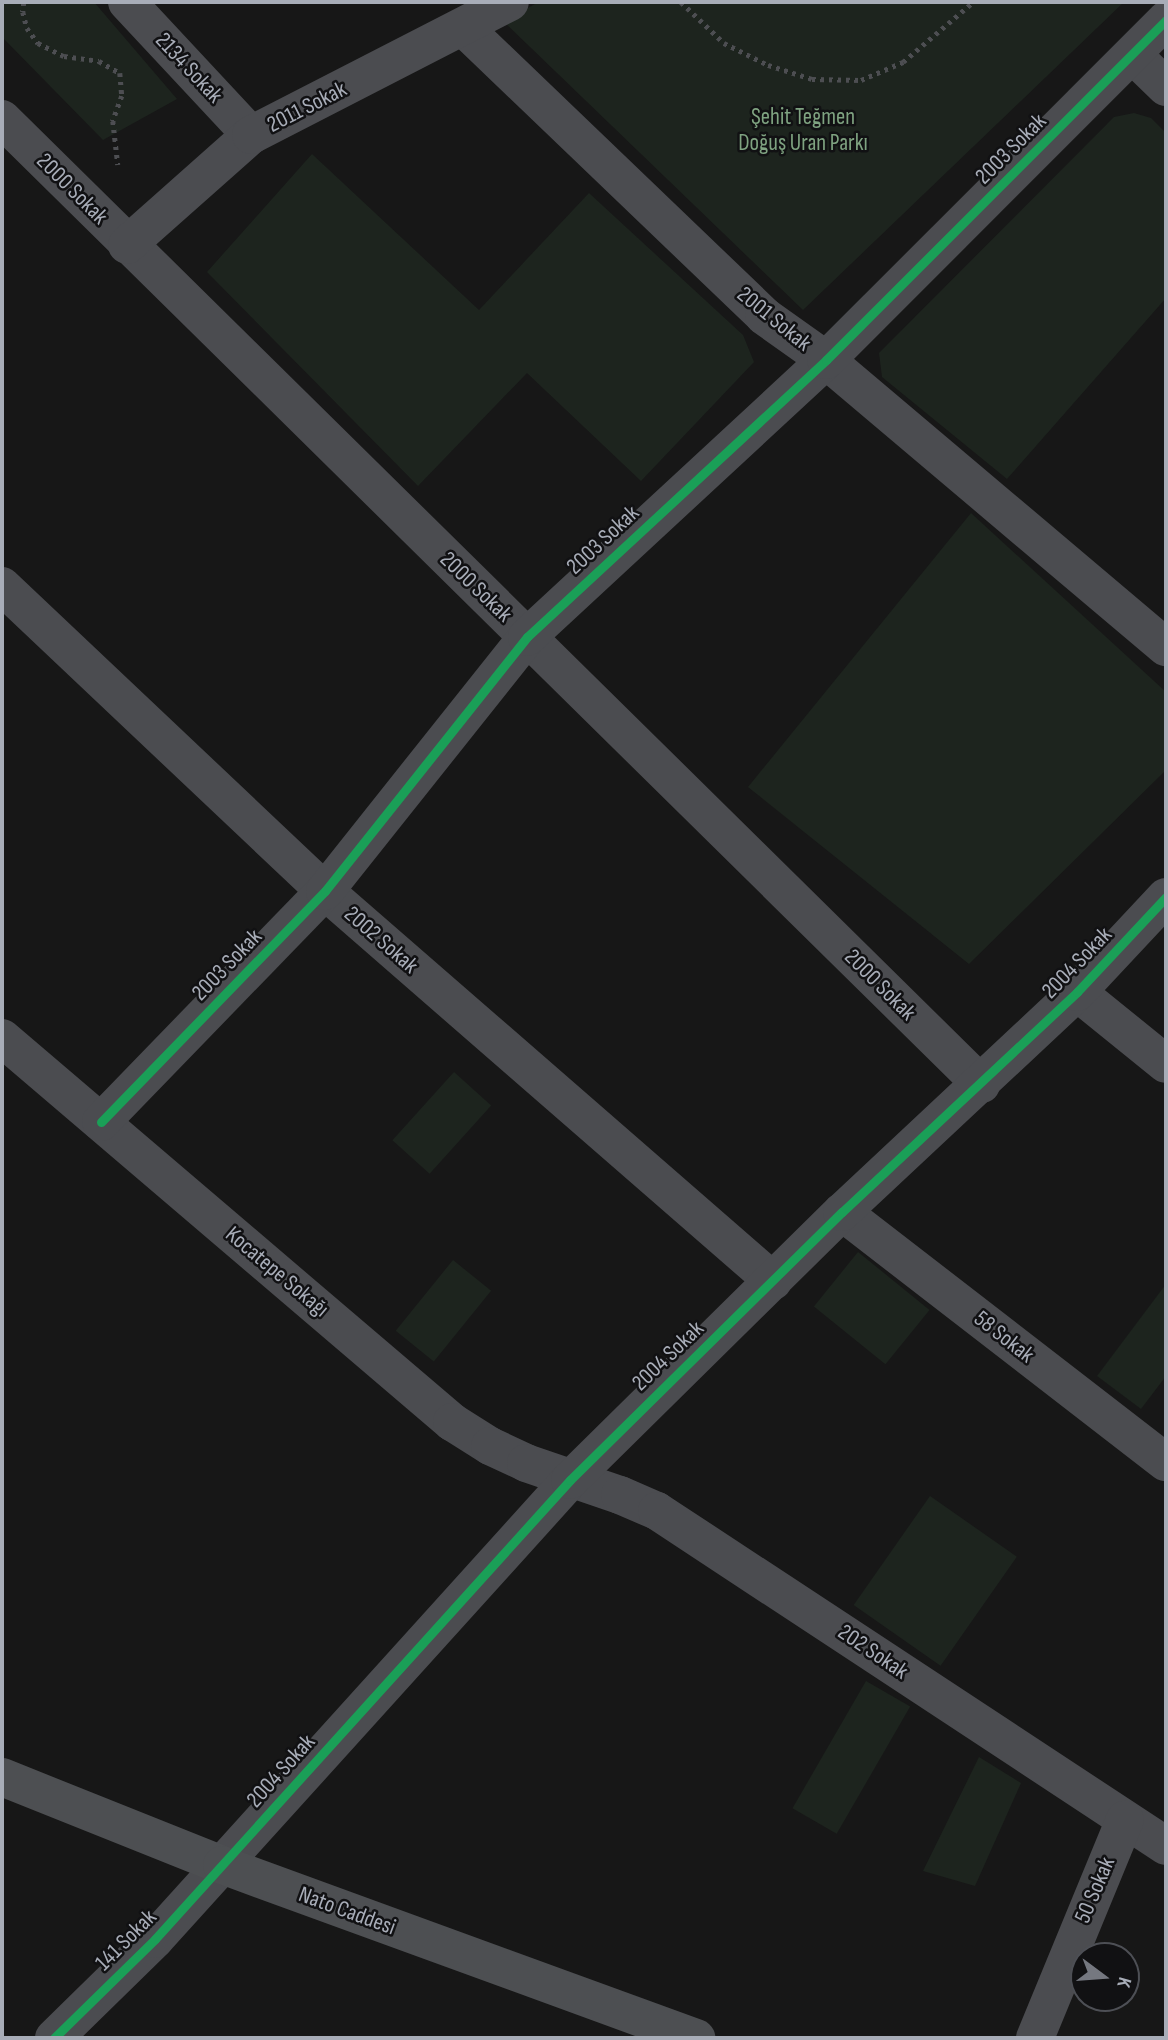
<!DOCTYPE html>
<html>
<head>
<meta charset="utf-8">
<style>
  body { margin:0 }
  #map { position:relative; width:1168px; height:2040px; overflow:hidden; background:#171717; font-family:"Sofia Sans Condensed",sans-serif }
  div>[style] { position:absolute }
  .green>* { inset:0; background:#1d241e; transform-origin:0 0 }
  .path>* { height:4.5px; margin-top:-2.25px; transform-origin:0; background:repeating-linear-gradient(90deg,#4d4e52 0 3.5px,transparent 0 8.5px) }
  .minor>* { height:38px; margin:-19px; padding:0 19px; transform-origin:19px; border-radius:19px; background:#4b4c50 }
  .major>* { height:38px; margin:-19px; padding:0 19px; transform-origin:19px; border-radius:19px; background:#4d4f52 }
  .cycleway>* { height:9px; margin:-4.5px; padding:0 4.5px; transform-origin:4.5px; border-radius:4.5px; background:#1a9f57 }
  span { translate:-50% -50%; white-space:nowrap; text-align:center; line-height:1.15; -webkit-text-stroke:5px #111113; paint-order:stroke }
  .street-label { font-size:23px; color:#a8adb8 }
  .park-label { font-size:23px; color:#7fa381 }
  .frame { position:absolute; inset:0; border:4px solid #a8adb8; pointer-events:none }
  .north { position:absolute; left:1070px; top:1942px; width:70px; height:70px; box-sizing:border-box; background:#111113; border:2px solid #4d4f55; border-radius:50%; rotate:106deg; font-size:19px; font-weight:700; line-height:28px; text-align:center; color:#a8adb8 }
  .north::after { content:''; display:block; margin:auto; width:24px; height:32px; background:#757880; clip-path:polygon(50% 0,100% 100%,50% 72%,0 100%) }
</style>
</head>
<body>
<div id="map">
  <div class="green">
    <i style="clip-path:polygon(2px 2px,94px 2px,177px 99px,103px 140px,2px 37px)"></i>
    <i style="clip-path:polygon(539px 2px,1124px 2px,803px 310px,503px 21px)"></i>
    <i style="clip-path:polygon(1134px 113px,1151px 118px,1166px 133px,1166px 298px,1007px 479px,882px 377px,879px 353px,1114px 117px)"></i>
    <i style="clip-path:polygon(312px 154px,479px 310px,589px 193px,743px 335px,754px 362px,641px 481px,527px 373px,418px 486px,207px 272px)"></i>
    <i style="clip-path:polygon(971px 513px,1166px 692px,1166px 770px,969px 964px,748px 787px)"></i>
    <i style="left:454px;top:1072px;width:50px;height:92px;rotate:42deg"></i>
    <i style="left:858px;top:1252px;width:92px;height:70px;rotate:39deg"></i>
    <i style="left:453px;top:1260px;width:49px;height:91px;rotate:39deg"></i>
    <i style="clip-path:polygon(1166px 1284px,1166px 1376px,1141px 1409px,1097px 1376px)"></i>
    <i style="left:930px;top:1496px;width:106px;height:133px;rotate:35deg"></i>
    <i style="left:866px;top:1681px;width:51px;height:147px;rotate:30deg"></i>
    <i style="clip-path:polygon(979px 1757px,1021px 1783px,975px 1886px,923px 1871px)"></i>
  </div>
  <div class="path">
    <i style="left:24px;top:2px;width:10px;rotate:96deg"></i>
    <i style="left:23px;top:12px;width:16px;rotate:76deg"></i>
    <i style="left:27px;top:28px;width:19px;rotate:54deg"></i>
    <i style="left:38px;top:43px;width:29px;rotate:27deg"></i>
    <i style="left:64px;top:56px;width:35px;rotate:8deg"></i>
    <i style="left:99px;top:61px;width:24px;rotate:30deg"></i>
    <i style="left:120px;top:73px;width:23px;rotate:85deg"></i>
    <i style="left:122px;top:96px;width:27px;rotate:110deg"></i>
    <i style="left:113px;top:121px;width:44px;rotate:83.5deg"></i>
    <i style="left:681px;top:2px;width:59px;rotate:43.6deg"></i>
    <i style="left:724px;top:43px;width:49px;rotate:26.6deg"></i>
    <i style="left:768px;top:65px;width:46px;rotate:17.7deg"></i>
    <i style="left:812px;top:79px;width:49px;rotate:1.2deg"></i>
    <i style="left:861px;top:80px;width:46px;rotate:-23.2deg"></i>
    <i style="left:903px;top:62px;width:92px;rotate:-40.6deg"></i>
  </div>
  <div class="minor">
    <i style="left:127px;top:2px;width:182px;rotate:47deg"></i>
    <i style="left:463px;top:27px;width:417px;rotate:43.8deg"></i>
    <i style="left:764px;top:316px;width:76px;rotate:35.4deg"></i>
    <i style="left:826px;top:360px;width:445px;rotate:40.2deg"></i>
    <i style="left:1133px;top:55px;width:46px;rotate:44.1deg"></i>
    <i style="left:2px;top:119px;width:1375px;rotate:44.59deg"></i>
    <i style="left:127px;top:245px;width:166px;rotate:-41.6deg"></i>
    <i style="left:251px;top:135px;width:291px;rotate:-27.2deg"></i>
    <i style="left:2px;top:586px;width:444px;rotate:43.4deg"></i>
    <i style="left:325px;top:891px;width:594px;rotate:41.04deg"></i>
    <i style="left:1077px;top:992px;width:114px;rotate:39deg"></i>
    <i style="left:2px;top:1038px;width:592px;rotate:40.48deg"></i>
    <i style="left:452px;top:1422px;width:45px;rotate:32.3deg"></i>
    <i style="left:490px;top:1446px;width:40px;rotate:25deg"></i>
    <i style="left:526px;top:1463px;width:99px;rotate:18.8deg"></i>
    <i style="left:620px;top:1495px;width:40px;rotate:23.4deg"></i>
    <i style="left:657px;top:1511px;width:609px;rotate:33.35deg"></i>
    <i style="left:101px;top:1122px;width:322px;rotate:-45.9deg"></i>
    <i style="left:325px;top:891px;width:325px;rotate:-51.5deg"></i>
    <i style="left:527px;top:637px;width:408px;rotate:-42.8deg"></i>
    <i style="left:826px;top:360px;width:481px;rotate:-45deg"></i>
    <i style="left:842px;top:1212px;width:409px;rotate:37.7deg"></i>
    <i style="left:54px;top:2038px;width:141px;rotate:-44.4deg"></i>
    <i style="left:155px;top:1939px;width:619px;rotate:-47.88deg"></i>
    <i style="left:570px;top:1480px;width:382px;rotate:-44.6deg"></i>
    <i style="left:842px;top:1212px;width:322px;rotate:-43.1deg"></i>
    <i style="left:1077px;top:992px;width:130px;rotate:-46.9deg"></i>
    <i style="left:1035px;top:2038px;width:236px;rotate:-67.6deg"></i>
  </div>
  <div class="major">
    <i style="left:2px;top:1777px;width:237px;rotate:21.8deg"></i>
    <i style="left:222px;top:1865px;width:505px;rotate:20.05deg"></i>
  </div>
  <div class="cycleway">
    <i style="left:101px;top:1122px;width:322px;rotate:-45.9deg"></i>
    <i style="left:325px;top:891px;width:325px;rotate:-51.5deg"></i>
    <i style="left:527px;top:637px;width:408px;rotate:-42.8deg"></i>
    <i style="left:826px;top:360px;width:481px;rotate:-45deg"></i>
    <i style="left:54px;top:2038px;width:141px;rotate:-44.4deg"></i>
    <i style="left:155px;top:1939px;width:619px;rotate:-47.88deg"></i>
    <i style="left:570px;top:1480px;width:382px;rotate:-44.6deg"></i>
    <i style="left:842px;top:1212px;width:322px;rotate:-43.1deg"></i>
    <i style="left:1077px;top:992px;width:130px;rotate:-46.9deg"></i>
  </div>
  <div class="street-label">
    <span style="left:189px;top:68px;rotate:47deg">2134 Sokak</span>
    <span style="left:307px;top:107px;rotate:-27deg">2011 Sokak</span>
    <span style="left:1011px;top:149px;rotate:-45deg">2003 Sokak</span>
    <span style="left:72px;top:189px;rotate:45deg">2000 Sokak</span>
    <span style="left:774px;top:319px;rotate:39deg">2001 Sokak</span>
    <span style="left:603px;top:540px;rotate:-43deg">2003 Sokak</span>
    <span style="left:476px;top:587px;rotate:44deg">2000 Sokak</span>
    <span style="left:381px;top:940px;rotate:41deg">2002 Sokak</span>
    <span style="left:1077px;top:963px;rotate:-46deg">2004 Sokak</span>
    <span style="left:227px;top:965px;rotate:-46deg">2003 Sokak</span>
    <span style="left:880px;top:985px;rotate:45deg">2000 Sokak</span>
    <span style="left:277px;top:1272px;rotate:40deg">Kocatepe Sokağı</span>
    <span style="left:1004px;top:1337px;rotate:38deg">58 Sokak</span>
    <span style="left:668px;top:1356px;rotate:-44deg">2004 Sokak</span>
    <span style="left:873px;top:1652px;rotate:34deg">202 Sokak</span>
    <span style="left:281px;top:1771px;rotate:-48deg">2004 Sokak</span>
    <span style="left:1095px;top:1890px;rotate:-67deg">50 Sokak</span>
    <span style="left:347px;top:1911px;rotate:20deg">Nato Caddesi</span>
    <span style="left:126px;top:1940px;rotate:-45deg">141 Sokak</span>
  </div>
  <div class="park-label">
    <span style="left:803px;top:130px">Şehit Teğmen<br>Doğuş Uran Parkı</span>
  </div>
  <div class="frame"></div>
  <div class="north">K</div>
</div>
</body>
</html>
